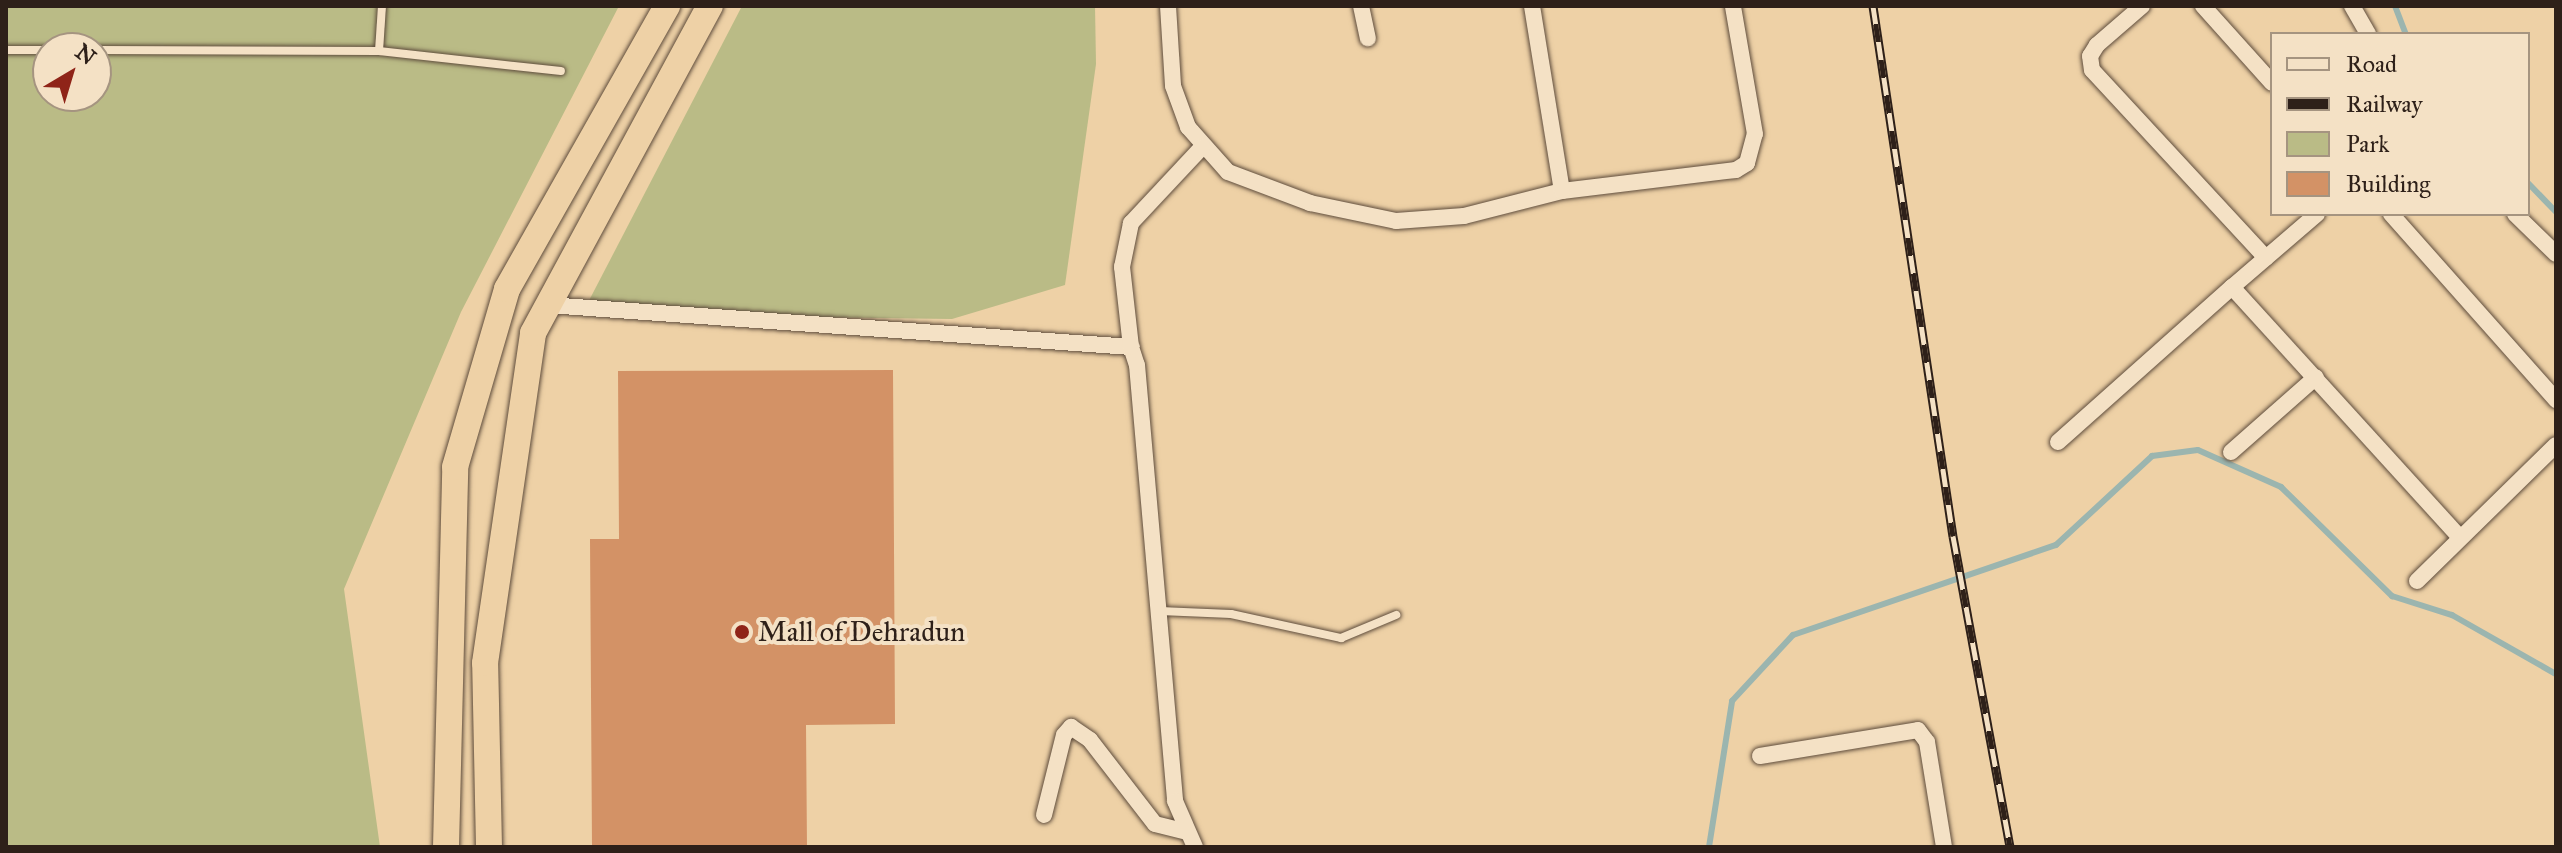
<!DOCTYPE html>
<html>
<head>
<meta charset="utf-8">
<style>
  body { margin:0 }
  #map { position:relative; width:2562px; height:853px; overflow:hidden; background:#eed1a6; font-family:"IM FELL Great Primer",serif }
  div>[style] { position:absolute }
  .green>* { inset:0; background:#babb86 }
  .stream>* { height:6px; margin:-3px; padding:0 3px; transform-origin:3px; border-radius:3px; background:#9bb5af }
  .building>* { inset:0; background:#d39266 }
  .roads { filter:drop-shadow(0 0 2px #5e4c3c) drop-shadow(0 0 2px #5e4c3c) }
  .service>* { height:8px; margin:-4px; padding:0 4px; transform-origin:4px; border-radius:4px; background:#f4e1c5 }
  .minor>* { height:16px; margin:-8px; padding:0 8px; transform-origin:8px; border-radius:8px; background:#f4e1c5 }
  .trunk>* { height:26px; margin:-13px; padding:0 13px; transform-origin:13px; border-radius:13px; background:#eed1a6 }
  .rail>* { height:9px; margin-top:-4.5px; transform-origin:0; background:repeating-linear-gradient(90deg,#f4e1c5 0 18px,#2e2019 0 36px); box-sizing:border-box; border-block:2px solid #2e2019 }
  .dots>* { width:22px; height:22px; translate:-50% -50%; box-sizing:border-box; border:4px solid #f4e1c5; border-radius:50% }
  span { translate:-50% -50%; white-space:nowrap; text-align:center; line-height:1.15; -webkit-text-stroke:8px #f4e1c5; paint-order:stroke }
  .poi-label { font-size:28px; color:#2e2019 }
  .left { translate:0 -50%; text-align:left }
  .frame { position:absolute; inset:0; border:8px solid #2e2019; pointer-events:none }
  .legend { position:absolute; left:2270px; top:32px; width:260px; height:184px; box-sizing:border-box; background:#f4e1c5; border:2px solid #a59480; margin:0; padding:10px 14px; list-style:none; font-size:24px; color:#2e2019 }
  .legend li { display:flex; align-items:center; gap:16px; height:40px }
  .legend b { width:40px; border:2px solid #a59480 }
  .north { position:absolute; left:32px; top:32px; width:80px; height:80px; box-sizing:border-box; background:#f4e1c5; border:2px solid #a59480; border-radius:50%; rotate:38deg; font-size:22px; font-weight:700; line-height:32px; text-align:center; color:#2e2019 }
  .north::after { content:''; display:block; margin:auto; width:28px; height:36px; background:#8f2418; clip-path:polygon(50% 0,100% 100%,50% 72%,0 100%) }
</style>
</head>
<body>
<div id="map">
  <div class="green">
    <i style="clip-path:polygon(evenodd,6px 6px,619px 6px,461px 312px,344px 589px,380px 847px,6px 847px,6px 6px,48px 48px,96px 48px,96px 96px,48px 96px,48px 48px)"></i>
    <i style="clip-path:polygon(742px 6px,1095px 6px,1096px 64px,1065px 285px,952px 319px,582px 314px)"></i>
  </div>
  <div class="stream">
    <i style="left:2395px;top:6px;width:30px;rotate:69deg"></i>
    <i style="left:2528px;top:183px;width:40px;rotate:46deg"></i>
    <i style="left:1709px;top:847px;width:148px;rotate:-81deg"></i>
    <i style="left:1732px;top:701px;width:90px;rotate:-47.3deg"></i>
    <i style="left:1793px;top:635px;width:278px;rotate:-18.9deg"></i>
    <i style="left:2056px;top:545px;width:131px;rotate:-42.8deg"></i>
    <i style="left:2152px;top:456px;width:46px;rotate:-7.4deg"></i>
    <i style="left:2198px;top:450px;width:91px;rotate:24deg"></i>
    <i style="left:2281px;top:487px;width:156px;rotate:44.5deg"></i>
    <i style="left:2392px;top:596px;width:63px;rotate:17.6deg"></i>
    <i style="left:2452px;top:615px;width:120px;rotate:29.6deg"></i>
  </div>
  <div class="building">
    <i style="clip-path:polygon(893px 370px,895px 724px,806px 725px,807px 847px,592px 847px,590px 539px,619px 539px,618px 371px)"></i>
  </div>
  <div class="roads">
    <div class="service">
      <i style="left:6px;top:50px;width:42px"></i>
      <i style="left:96px;top:50px;width:283px;rotate:0.2deg"></i>
      <i style="left:379px;top:51px;width:183px;rotate:6.3deg"></i>
      <i style="left:379px;top:51px;width:45px;rotate:-86.2deg"></i>
      <i style="left:1160px;top:611px;width:71px;rotate:2.4deg"></i>
      <i style="left:1231px;top:614px;width:113px;rotate:12.3deg"></i>
      <i style="left:1341px;top:638px;width:60px;rotate:-22.7deg"></i>
    </div>
    <div class="minor">
      <i style="left:1168px;top:6px;width:80px;rotate:86.4deg"></i>
      <i style="left:1173px;top:86px;width:44px;rotate:69.9deg"></i>
      <i style="left:1188px;top:127px;width:60px;rotate:48.4deg"></i>
      <i style="left:1228px;top:172px;width:88px;rotate:20.7deg"></i>
      <i style="left:1310px;top:203px;width:88px;rotate:11.8deg"></i>
      <i style="left:1396px;top:221px;width:68px;rotate:-4.2deg"></i>
      <i style="left:1464px;top:216px;width:101px;rotate:-14.3deg"></i>
      <i style="left:1562px;top:191px;width:175px;rotate:-6.9deg"></i>
      <i style="left:1736px;top:170px;width:13px;rotate:-32deg"></i>
      <i style="left:1747px;top:163px;width:30px;rotate:-75deg"></i>
      <i style="left:1755px;top:134px;width:130px;rotate:-99.8deg"></i>
      <i style="left:1361px;top:6px;width:33px;rotate:78deg"></i>
      <i style="left:1532px;top:6px;width:187px;rotate:80.8deg"></i>
      <i style="left:2142px;top:6px;width:60px;rotate:139.1deg"></i>
      <i style="left:2097px;top:45px;width:13px;rotate:122deg"></i>
      <i style="left:2090px;top:56px;width:14px;rotate:82deg"></i>
      <i style="left:2092px;top:70px;width:256px;rotate:47.2deg"></i>
      <i style="left:2203px;top:6px;width:103px;rotate:48.1deg"></i>
      <i style="left:2352px;top:6px;width:32px;rotate:60deg"></i>
      <i style="left:2317px;top:214px;width:112px;rotate:139.3deg"></i>
      <i style="left:2232px;top:287px;width:339px;rotate:47.7deg"></i>
      <i style="left:2391px;top:214px;width:249px;rotate:48.4deg"></i>
      <i style="left:2515px;top:214px;width:57px;rotate:44.3deg"></i>
      <i style="left:548px;top:305px;width:585px;rotate:4.12deg"></i>
      <i style="left:1131px;top:347px;width:19px;rotate:72deg"></i>
      <i style="left:1137px;top:365px;width:438px;rotate:85deg"></i>
      <i style="left:1175px;top:801px;width:50px;rotate:66.5deg"></i>
      <i style="left:1131px;top:347px;width:81px;rotate:-96.4deg"></i>
      <i style="left:1122px;top:267px;width:45px;rotate:-78.4deg"></i>
      <i style="left:1131px;top:223px;width:104px;rotate:-46.9deg"></i>
      <i style="left:2058px;top:442px;width:233px;rotate:-41.7deg"></i>
      <i style="left:2231px;top:452px;width:113px;rotate:-41.4deg"></i>
      <i style="left:2417px;top:581px;width:194px;rotate:-44.4deg"></i>
      <i style="left:1760px;top:756px;width:160px;rotate:-9.3deg"></i>
      <i style="left:1918px;top:730px;width:15px;rotate:53deg"></i>
      <i style="left:1927px;top:742px;width:106px;rotate:80.8deg"></i>
      <i style="left:1044px;top:815px;width:82px;rotate:-76deg"></i>
      <i style="left:1064px;top:735px;width:11px;rotate:-49deg"></i>
      <i style="left:1071px;top:727px;width:23px;rotate:34deg"></i>
      <i style="left:1090px;top:740px;width:106px;rotate:52.3deg"></i>
      <i style="left:1155px;top:824px;width:30px;rotate:14deg"></i>
    </div>
    <div class="trunk">
      <i style="left:446px;top:847px;width:380px;rotate:-88.6deg"></i>
      <i style="left:455px;top:467px;width:185px;rotate:-73.7deg"></i>
      <i style="left:507px;top:289px;width:325px;rotate:-60.5deg"></i>
      <i style="left:489px;top:847px;width:184px;rotate:-91.2deg"></i>
      <i style="left:485px;top:663px;width:333px;rotate:-81.7deg"></i>
      <i style="left:533px;top:333px;width:372px;rotate:-61.6deg"></i>
    </div>
  </div>
  <div class="rail">
    <i style="left:1873px;top:6px;width:536px;rotate:81.42deg"></i>
    <i style="left:1953px;top:536px;width:316px;rotate:79.6deg"></i>
  </div>
  <div class="dots">
    <i style="left:742px;top:632px;background:#8f2418"></i>
  </div>
  <div class="poi-label">
    <span class="left" style="left:758px;top:632px">Mall of Dehradun</span>
  </div>
  <div class="frame"></div>
  <ul class="legend">
  <li><b style="height:10px;background:#f4e1c5"></b>Road</li>
  <li><b style="height:10px;background:#2e2019"></b>Railway</li>
  <li><b style="height:22px;background:#babb86"></b>Park</li>
  <li><b style="height:22px;background:#d39266"></b>Building</li>
  </ul>
  <div class="north">N</div>
</div>
</body>
</html>
